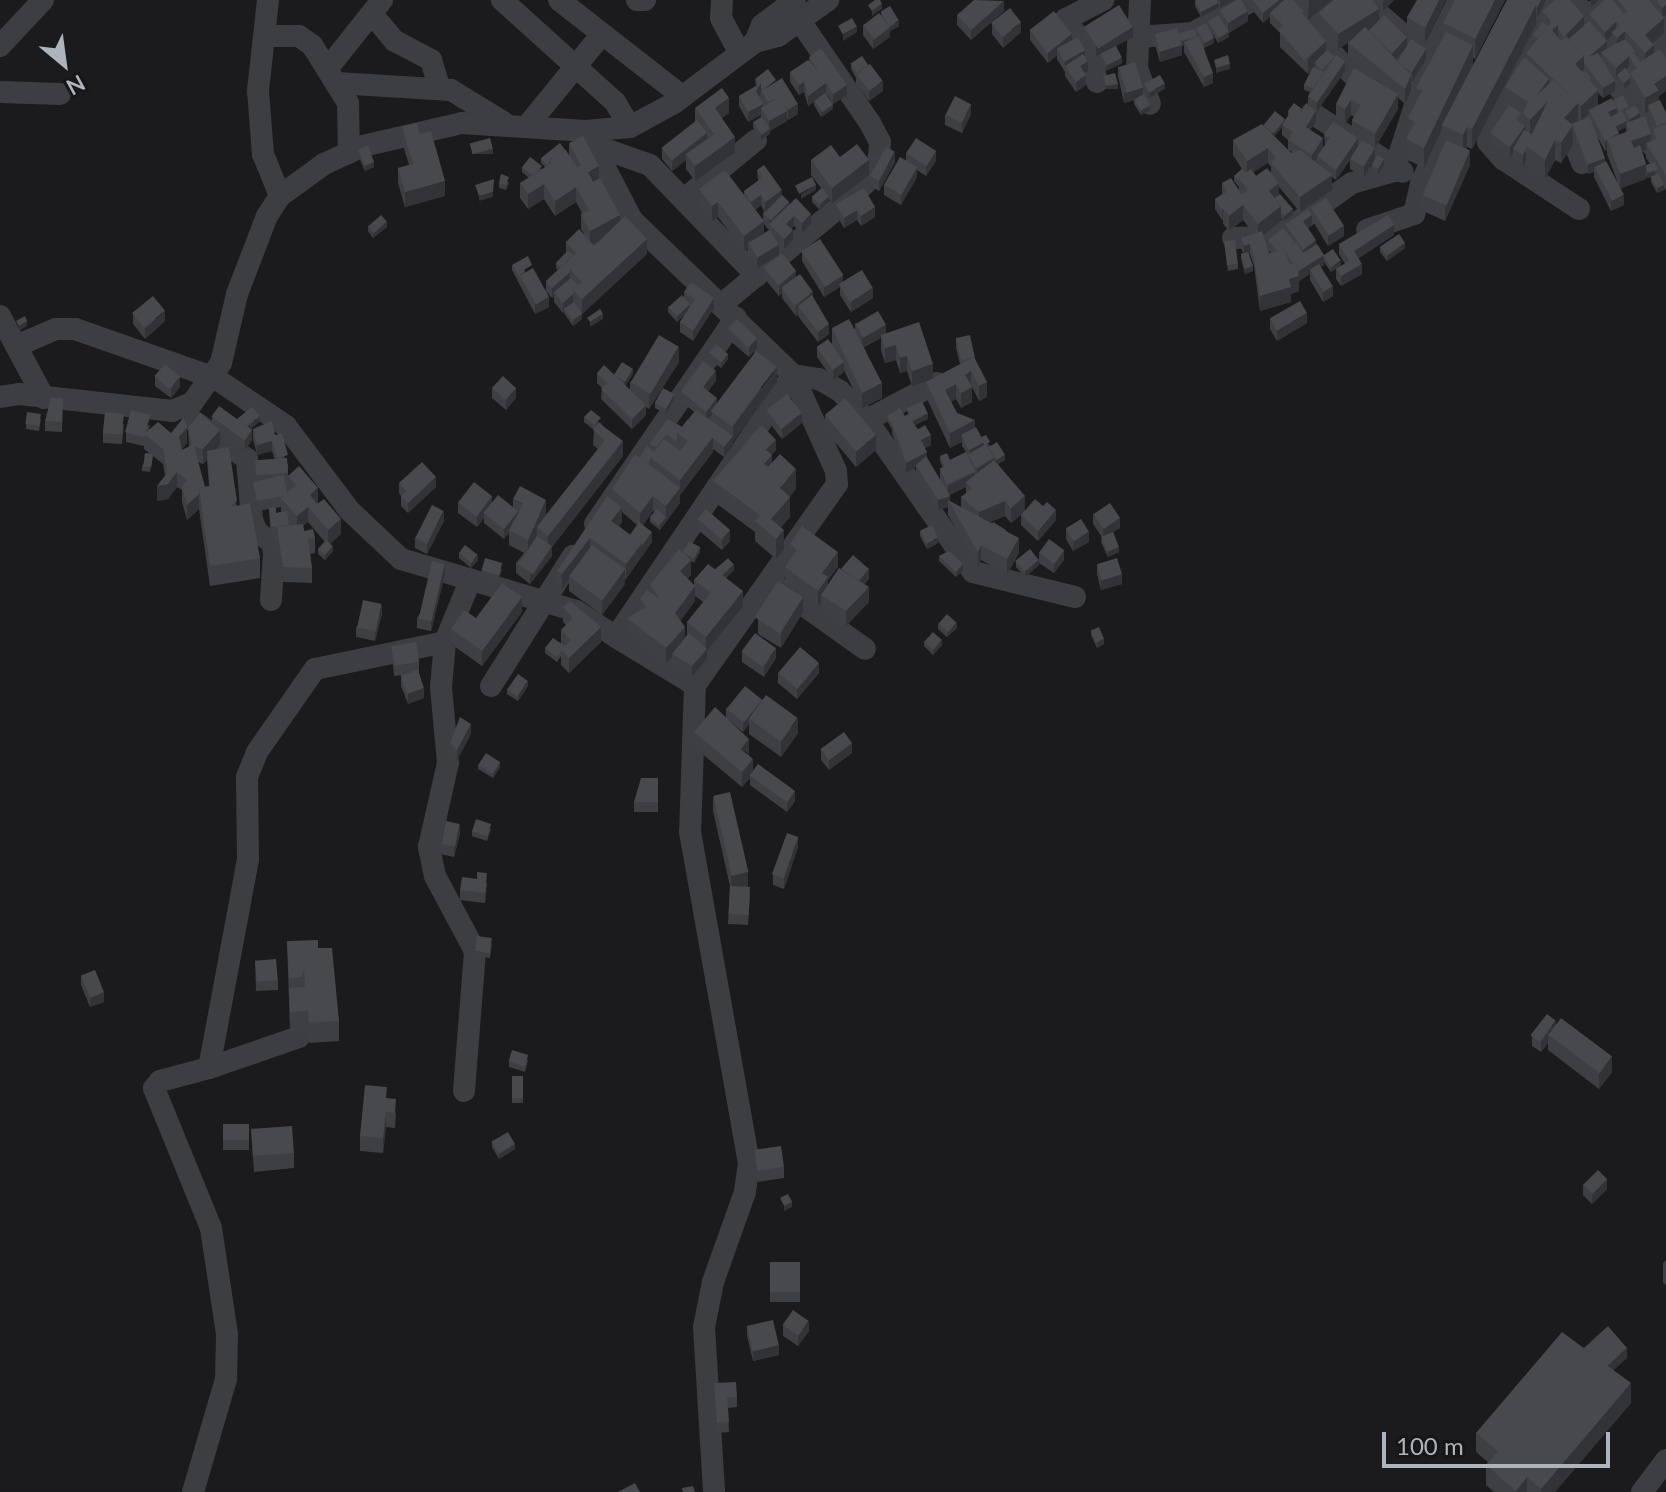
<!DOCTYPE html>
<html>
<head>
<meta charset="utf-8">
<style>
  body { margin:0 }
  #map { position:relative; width:1666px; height:1492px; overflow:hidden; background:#1b1b1d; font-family:Lato,sans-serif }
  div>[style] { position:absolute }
  .minor>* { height:22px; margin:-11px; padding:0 11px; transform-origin:11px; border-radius:11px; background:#3c3e42 }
  .wall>* { inset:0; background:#3e3f42; transform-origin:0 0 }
  .shaded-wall>* { inset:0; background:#323336; transform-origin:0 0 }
  .building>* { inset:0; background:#48494d; transform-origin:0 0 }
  span { translate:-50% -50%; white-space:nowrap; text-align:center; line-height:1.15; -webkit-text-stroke:6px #161618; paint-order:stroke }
  .north { position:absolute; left:24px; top:24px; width:80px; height:80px; -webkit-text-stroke:6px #161618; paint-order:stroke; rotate:151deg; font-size:22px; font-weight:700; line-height:32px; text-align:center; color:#aeb4bc }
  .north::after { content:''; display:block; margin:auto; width:28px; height:36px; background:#aeb4bc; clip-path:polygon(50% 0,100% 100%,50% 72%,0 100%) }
  .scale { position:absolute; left:1382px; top:1432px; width:228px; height:36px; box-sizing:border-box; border:4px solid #aeb4bc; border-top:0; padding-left:10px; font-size:24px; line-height:28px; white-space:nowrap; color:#aeb4bc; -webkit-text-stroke:6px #161618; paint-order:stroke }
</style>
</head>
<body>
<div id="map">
  <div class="minor">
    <i style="left:268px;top:0;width:92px;rotate:96.3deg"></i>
    <i style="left:258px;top:91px;width:63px;rotate:85.5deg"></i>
    <i style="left:263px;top:154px;width:45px;rotate:68deg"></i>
    <i style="left:502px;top:0;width:152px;rotate:42.1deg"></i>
    <i style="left:615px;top:102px;width:29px;rotate:59deg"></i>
    <i style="left:559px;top:0;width:157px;rotate:38deg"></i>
    <i style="left:637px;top:0;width:8px"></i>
    <i style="left:722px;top:0;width:18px;rotate:93deg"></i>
    <i style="left:721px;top:18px;width:40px;rotate:62deg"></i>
    <i style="left:1140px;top:0;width:68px;rotate:92.5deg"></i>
    <i style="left:1137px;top:68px;width:38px;rotate:70deg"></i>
    <i style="left:1343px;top:0;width:45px;rotate:139.5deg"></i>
    <i style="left:1309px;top:29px;width:64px;rotate:46.3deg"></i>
    <i style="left:1353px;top:75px;width:26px;rotate:32deg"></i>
    <i style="left:1363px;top:0;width:89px;rotate:40.9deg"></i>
    <i style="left:1551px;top:0;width:155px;rotate:113.9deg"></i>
    <i style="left:1488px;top:142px;width:23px;rotate:49deg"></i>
    <i style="left:1503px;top:159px;width:91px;rotate:33.3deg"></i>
    <i style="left:1571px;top:0;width:23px;rotate:43deg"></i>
    <i style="left:1588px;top:16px;width:27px;rotate:-36deg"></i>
    <i style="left:1644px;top:0;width:38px;rotate:55deg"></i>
    <i style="left:372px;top:14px;width:35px;rotate:50deg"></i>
    <i style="left:395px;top:41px;width:41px;rotate:27.8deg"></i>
    <i style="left:431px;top:60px;width:30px;rotate:73deg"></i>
    <i style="left:1588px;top:16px;width:14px;rotate:78deg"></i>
    <i style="left:1591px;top:30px;width:28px;rotate:42deg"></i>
    <i style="left:1612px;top:49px;width:19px;rotate:126deg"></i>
    <i style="left:1601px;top:64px;width:69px;rotate:52.6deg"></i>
    <i style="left:1643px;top:119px;width:28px;rotate:71deg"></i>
    <i style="left:1666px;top:32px;width:23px;rotate:110deg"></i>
    <i style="left:1658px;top:54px;width:15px;rotate:58deg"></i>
    <i style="left:265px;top:36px;width:34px"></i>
    <i style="left:299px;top:36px;width:16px;rotate:35deg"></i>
    <i style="left:312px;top:45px;width:68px;rotate:58.2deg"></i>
    <i style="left:348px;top:103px;width:50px;rotate:88.9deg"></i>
    <i style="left:1138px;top:37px;width:55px;rotate:-4.2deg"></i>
    <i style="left:1193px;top:33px;width:68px;rotate:-28.8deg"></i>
    <i style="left:755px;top:42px;width:18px;rotate:-68deg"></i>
    <i style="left:762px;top:25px;width:41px;rotate:-37.1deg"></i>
    <i style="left:0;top:46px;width:63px;rotate:-46.9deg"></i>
    <i style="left:328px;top:68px;width:87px;rotate:-51.5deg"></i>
    <i style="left:1097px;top:82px;width:24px;rotate:-102deg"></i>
    <i style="left:1092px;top:59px;width:48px;rotate:-123deg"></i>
    <i style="left:1066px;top:19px;width:42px;rotate:-27.2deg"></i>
    <i style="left:337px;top:83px;width:114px;rotate:3.5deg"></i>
    <i style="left:451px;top:90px;width:61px;rotate:31.6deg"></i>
    <i style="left:0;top:92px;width:60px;rotate:1.9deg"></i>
    <i style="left:1312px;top:113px;width:108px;rotate:33deg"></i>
    <i style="left:528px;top:125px;width:117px;rotate:-50.9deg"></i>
    <i style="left:586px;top:131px;width:100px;rotate:62.7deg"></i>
    <i style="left:632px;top:220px;width:223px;rotate:43.9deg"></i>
    <i style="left:793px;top:375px;width:105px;rotate:65.9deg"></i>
    <i style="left:836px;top:471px;width:13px;rotate:86deg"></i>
    <i style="left:837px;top:484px;width:246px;rotate:125.2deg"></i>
    <i style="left:593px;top:145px;width:60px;rotate:19.3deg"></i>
    <i style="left:650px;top:165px;width:154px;rotate:46.1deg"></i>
    <i style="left:1582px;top:163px;width:31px;rotate:-111deg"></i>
    <i style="left:1571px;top:134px;width:20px;rotate:-45deg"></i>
    <i style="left:684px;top:199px;width:93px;rotate:-39.3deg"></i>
    <i style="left:1367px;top:230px;width:50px;rotate:-18.8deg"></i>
    <i style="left:1414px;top:214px;width:32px;rotate:-77deg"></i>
    <i style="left:1421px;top:183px;width:78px;rotate:-64.1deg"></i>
    <i style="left:1233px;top:238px;width:44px;rotate:-1.3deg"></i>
    <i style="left:1277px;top:237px;width:92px;rotate:-35.8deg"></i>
    <i style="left:1352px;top:183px;width:44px;rotate:-15.9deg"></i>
    <i style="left:1394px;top:171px;width:119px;rotate:-72.3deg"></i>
    <i style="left:1430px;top:58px;width:65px;rotate:-63.4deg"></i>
    <i style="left:722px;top:304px;width:165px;rotate:-39.6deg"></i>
    <i style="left:849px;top:199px;width:30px;rotate:-44deg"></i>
    <i style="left:871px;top:178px;width:22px;rotate:-69deg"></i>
    <i style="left:879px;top:157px;width:15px;rotate:-86deg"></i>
    <i style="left:880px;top:142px;width:21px;rotate:-118deg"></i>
    <i style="left:870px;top:123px;width:124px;rotate:-124.5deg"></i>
    <i style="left:0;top:316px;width:93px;rotate:61.8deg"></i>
    <i style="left:16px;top:346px;width:43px;rotate:-23deg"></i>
    <i style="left:56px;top:329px;width:19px"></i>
    <i style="left:75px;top:329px;width:148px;rotate:19.3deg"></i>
    <i style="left:215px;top:378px;width:86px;rotate:34.1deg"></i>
    <i style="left:286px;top:426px;width:105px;rotate:53.1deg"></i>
    <i style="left:349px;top:510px;width:71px;rotate:43.3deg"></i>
    <i style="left:401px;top:559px;width:183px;rotate:16.5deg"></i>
    <i style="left:576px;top:611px;width:48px;rotate:33deg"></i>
    <i style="left:616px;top:637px;width:316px;rotate:-56deg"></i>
    <i style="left:793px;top:375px;width:26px;rotate:9deg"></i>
    <i style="left:819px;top:379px;width:24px;rotate:30deg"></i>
    <i style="left:840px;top:391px;width:40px;rotate:47deg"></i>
    <i style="left:867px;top:420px;width:185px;rotate:55.1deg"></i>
    <i style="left:973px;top:572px;width:105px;rotate:13.8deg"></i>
    <i style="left:0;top:397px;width:19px;rotate:-9deg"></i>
    <i style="left:19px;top:394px;width:154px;rotate:6.3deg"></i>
    <i style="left:172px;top:411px;width:22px;rotate:-22deg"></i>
    <i style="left:192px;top:403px;width:49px;rotate:-54.1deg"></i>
    <i style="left:221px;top:363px;width:71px;rotate:-76.9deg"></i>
    <i style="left:237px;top:294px;width:84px;rotate:-69deg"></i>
    <i style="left:267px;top:216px;width:24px;rotate:-57deg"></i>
    <i style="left:280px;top:196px;width:54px;rotate:-36deg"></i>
    <i style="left:324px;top:164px;width:43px;rotate:-24.8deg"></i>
    <i style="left:363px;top:146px;width:102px;rotate:-13.1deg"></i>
    <i style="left:462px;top:123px;width:124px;rotate:3.7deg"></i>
    <i style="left:586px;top:131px;width:44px;rotate:-5.2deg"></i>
    <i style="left:630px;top:127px;width:50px;rotate:-28.6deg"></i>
    <i style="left:674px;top:103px;width:101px;rotate:-37deg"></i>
    <i style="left:755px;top:42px;width:24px;rotate:-15deg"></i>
    <i style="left:778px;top:36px;width:62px;rotate:-35.8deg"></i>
    <i style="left:867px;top:420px;width:79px;rotate:-27.9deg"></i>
    <i style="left:195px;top:422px;width:64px;rotate:35.4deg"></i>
    <i style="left:247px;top:459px;width:61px;rotate:85.3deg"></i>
    <i style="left:252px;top:520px;width:13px;rotate:67deg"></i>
    <i style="left:257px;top:532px;width:18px;rotate:34deg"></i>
    <i style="left:272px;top:542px;width:11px;rotate:80deg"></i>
    <i style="left:274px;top:553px;width:47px;rotate:93.7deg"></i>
    <i style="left:595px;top:524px;width:250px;rotate:-55.7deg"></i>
    <i style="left:781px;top:589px;width:103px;rotate:35.5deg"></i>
    <i style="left:616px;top:637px;width:92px;rotate:31.3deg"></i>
    <i style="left:695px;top:685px;width:147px;rotate:91.9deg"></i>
    <i style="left:690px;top:832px;width:336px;rotate:79.9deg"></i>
    <i style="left:749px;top:1163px;width:29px;rotate:98deg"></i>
    <i style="left:745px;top:1192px;width:96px;rotate:109.6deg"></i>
    <i style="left:713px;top:1282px;width:46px;rotate:101.3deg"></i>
    <i style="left:704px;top:1327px;width:165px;rotate:86.5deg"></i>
    <i style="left:491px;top:686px;width:154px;rotate:-57.8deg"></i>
    <i style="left:209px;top:1068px;width:95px;rotate:-19deg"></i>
    <i style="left:464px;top:1091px;width:140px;rotate:-85.5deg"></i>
    <i style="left:475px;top:951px;width:85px;rotate:-118.1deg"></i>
    <i style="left:435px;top:876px;width:30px;rotate:-102deg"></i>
    <i style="left:429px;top:847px;width:86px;rotate:-77.3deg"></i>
    <i style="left:448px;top:763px;width:76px;rotate:-95.3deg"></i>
    <i style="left:441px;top:687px;width:45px;rotate:-84.9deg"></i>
    <i style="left:445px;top:642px;width:66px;rotate:-67.7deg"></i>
    <i style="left:193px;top:1492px;width:118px;rotate:-73.7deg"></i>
    <i style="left:226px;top:1379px;width:45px;rotate:-88.7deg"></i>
    <i style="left:227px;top:1334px;width:107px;rotate:-98.6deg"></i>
    <i style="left:211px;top:1228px;width:151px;rotate:-112.2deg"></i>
    <i style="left:154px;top:1088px;width:9px;rotate:-49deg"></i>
    <i style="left:160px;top:1081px;width:51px;rotate:-14.9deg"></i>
    <i style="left:209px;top:1068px;width:213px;rotate:-79.4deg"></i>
    <i style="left:248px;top:859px;width:82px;rotate:-90.7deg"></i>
    <i style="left:247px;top:777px;width:27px;rotate:-68deg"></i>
    <i style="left:257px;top:752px;width:101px;rotate:-55.1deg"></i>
    <i style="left:315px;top:669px;width:133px;rotate:-11.7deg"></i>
    <i style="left:1642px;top:1492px;width:40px;rotate:-53deg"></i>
  </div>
  <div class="wall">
    <i style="clip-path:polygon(1196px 0,1235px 0,1220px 8px,1218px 5px,1218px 8px,1201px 17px,1195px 6px,1195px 1px)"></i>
    <i style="clip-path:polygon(evenodd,1249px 0,1332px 0,1308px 20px,1326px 52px,1345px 71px,1316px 112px,1316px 121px,1310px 130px,1323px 148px,1325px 145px,1324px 135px,1352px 135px,1352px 120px,1354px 117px,1351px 115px,1345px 124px,1336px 119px,1336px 104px,1379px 83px,1348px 58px,1348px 43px,1338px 49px,1319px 28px,1319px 13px,1379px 20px,1407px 45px,1426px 59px,1411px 81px,1411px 90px,1405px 104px,1398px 98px,1398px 109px,1375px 148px,1375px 158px,1364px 177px,1350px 169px,1350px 160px,1336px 180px,1332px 177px,1332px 190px,1300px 212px,1279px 187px,1279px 195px,1293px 214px,1284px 221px,1281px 218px,1281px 221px,1264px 235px,1269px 253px,1271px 253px,1268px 250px,1268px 240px,1285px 230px,1285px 224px,1310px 211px,1310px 206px,1344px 236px,1328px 246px,1312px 220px,1312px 225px,1308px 228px,1316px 245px,1324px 255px,1341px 266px,1345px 264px,1339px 254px,1339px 244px,1394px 235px,1359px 258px,1362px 274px,1341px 286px,1336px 279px,1336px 269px,1331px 272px,1324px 262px,1324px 265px,1321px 267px,1333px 296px,1323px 302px,1310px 280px,1310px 274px,1299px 281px,1299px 291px,1291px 294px,1291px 302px,1260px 311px,1254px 266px,1250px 254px,1249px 254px,1253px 271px,1245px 274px,1241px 259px,1241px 254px,1243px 253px,1241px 248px,1241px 238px,1254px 234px,1243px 220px,1229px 231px,1223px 224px,1223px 219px,1222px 220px,1215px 209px,1215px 199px,1222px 194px,1222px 183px,1239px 190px,1239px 187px,1234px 181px,1234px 176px,1242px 169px,1233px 155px,1233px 140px,1263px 125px,1285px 121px,1288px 116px,1288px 111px,1302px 109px,1308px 105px,1308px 96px,1310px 92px,1304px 90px,1304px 85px,1311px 71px,1308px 74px,1280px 47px,1280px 33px,1270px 23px,1270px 17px,1263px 23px,1249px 6px,1249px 0,1282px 127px,1282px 135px,1288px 140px,1288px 150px,1292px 152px,1291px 153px,1274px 136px,1282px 127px,1249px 0,1268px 163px,1271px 167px,1271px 172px,1256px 176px,1253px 172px,1268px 163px)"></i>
    <i style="clip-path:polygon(1372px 0,1394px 0,1383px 11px)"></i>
    <i style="clip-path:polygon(1446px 0,1425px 43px,1407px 32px,1407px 17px)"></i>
    <i style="clip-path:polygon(1505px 0,1475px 59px,1473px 58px,1473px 65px,1507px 0,1546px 0,1536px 18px,1536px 25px,1472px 149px,1467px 147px,1466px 149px,1470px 165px,1445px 221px,1421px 210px,1421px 195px,1444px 145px,1442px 144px,1442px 129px,1424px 168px,1406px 159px,1408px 118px,1416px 102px,1416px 88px,1443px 38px,1443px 23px)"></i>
    <i style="clip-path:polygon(evenodd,1605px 0,1649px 0,1655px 7px,1650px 0,1666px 0,1666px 23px,1664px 22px,1666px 15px,1663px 17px,1664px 33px,1652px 43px,1654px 53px,1666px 58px,1666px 91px,1659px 96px,1659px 100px,1666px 113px,1666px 191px,1664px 188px,1664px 190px,1657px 193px,1651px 182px,1651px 177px,1647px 178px,1646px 176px,1646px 179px,1620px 188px,1624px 205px,1611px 211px,1594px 177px,1594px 172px,1588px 174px,1573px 134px,1573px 145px,1561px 163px,1555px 160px,1545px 179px,1526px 166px,1526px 161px,1523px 165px,1513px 159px,1513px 154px,1510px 157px,1490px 143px,1490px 133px,1507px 108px,1505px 107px,1505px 87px,1526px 58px,1526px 53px,1535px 41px,1533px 40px,1533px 35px,1544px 23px,1542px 21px,1542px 11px,1584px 25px,1589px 21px,1589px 14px,1605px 0,1612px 35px,1612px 46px,1607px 48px,1607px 40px,1612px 35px,1605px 0,1609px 71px,1616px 78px,1617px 77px,1617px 80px,1624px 88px,1630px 83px,1630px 88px,1645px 113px,1648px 112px,1648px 115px,1654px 129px,1653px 129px,1653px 141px,1651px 141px,1640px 118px,1629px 109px,1613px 101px,1598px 105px,1598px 93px,1603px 98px,1615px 91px,1609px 71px,1605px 0,1626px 127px,1626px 132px,1619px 135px,1618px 131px,1626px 127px,1605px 0,1597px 136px,1605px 151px,1607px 149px,1607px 154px,1618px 183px,1605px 161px,1597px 136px,1605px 0,1646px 150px,1646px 158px,1650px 164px,1646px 165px,1642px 152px,1646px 150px)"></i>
    <i style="clip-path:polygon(1220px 10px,1248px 21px,1229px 33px,1229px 37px,1218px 43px,1208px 26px,1208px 21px,1220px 18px)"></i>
    <i style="clip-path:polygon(1004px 11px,971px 40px,957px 25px,957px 15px)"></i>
    <i style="clip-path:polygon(881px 12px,899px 26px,890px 31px,890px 37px,873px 49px,863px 35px,863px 25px,881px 15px)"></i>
    <i style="clip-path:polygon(992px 24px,1021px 32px,1003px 48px,992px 34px)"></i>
    <i style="clip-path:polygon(1084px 26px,1133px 37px,1116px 46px,1122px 63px,1106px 71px,1100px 58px,1100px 54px,1096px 56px,1084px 36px)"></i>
    <i style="clip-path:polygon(1196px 28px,1214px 43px,1204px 48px,1213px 83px,1204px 87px,1184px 52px,1184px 46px,1182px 46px,1182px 55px,1160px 62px,1155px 45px,1155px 35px,1196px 32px)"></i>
    <i style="clip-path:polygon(1030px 30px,1072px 41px,1085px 58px,1088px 71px,1085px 73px,1086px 85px,1076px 92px,1065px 76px,1065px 72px,1057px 59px,1057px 55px,1048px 63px,1030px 40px)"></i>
    <i style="clip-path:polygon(809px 57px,847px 95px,833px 104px,826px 93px,833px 109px,821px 117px,814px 105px,814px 102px,808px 106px,804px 92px,799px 95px,790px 82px,790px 72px,809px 61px)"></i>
    <i style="clip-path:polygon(851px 64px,868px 65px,883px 91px,869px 101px,856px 84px,856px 78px,851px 69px)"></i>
    <i style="clip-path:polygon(1118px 66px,1143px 94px,1150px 110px,1141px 115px,1134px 104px,1134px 100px,1124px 103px,1118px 76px)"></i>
    <i style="clip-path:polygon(755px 79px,798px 114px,788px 120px,787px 118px,787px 121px,770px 131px,770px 134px,761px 140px,753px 127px,753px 122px,761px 117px,761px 115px,748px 122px,739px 106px,739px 96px,756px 86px)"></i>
    <i style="clip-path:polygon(695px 108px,729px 113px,722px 118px,735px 152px,695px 181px,686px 169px,686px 160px,672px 171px,662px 159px,662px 149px,695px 122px)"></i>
    <i style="clip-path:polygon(971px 114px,962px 133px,945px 125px,945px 115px)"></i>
    <i style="clip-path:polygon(402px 127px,420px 134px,445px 196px,405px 207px,398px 183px,398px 168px,409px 165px,402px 142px)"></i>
    <i style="clip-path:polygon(569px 143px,599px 178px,620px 221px,647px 254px,582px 314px,582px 319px,573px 326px,564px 313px,564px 311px,563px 313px,554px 302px,554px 297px,552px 298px,546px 291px,546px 281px,558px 270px,556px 268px,556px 263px,566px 252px,566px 242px,584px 234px,581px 229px,581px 214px,582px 213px,576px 202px,555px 216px,544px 199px,528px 209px,520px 198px,520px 183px,529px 178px,522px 172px,522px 167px,542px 169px,545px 167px,541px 163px,541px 158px,569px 156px)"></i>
    <i style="clip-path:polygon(358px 150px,374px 167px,365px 171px,358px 155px)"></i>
    <i style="clip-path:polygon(906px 153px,936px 161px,926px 176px,917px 170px,917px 177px,901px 205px,884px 195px,884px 185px,906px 161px)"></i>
    <i style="clip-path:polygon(840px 157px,869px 175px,832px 203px,829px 199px,829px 201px,820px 210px,812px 202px,812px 197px,821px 188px,811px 175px,811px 160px)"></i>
    <i style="clip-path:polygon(895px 162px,879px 191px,870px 186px,870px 176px)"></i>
    <i style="clip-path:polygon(1384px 164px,1378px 174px,1372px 171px,1372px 166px)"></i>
    <i style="clip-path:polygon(evenodd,757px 170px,782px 195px,789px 205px,811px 224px,802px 233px,794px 226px,791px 229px,793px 240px,784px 249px,778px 242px,779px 255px,757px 268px,748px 253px,748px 248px,744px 251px,718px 217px,712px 221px,699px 204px,699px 189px,744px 195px,744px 191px,758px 181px,757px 170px,761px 205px,764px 211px,763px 213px,763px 220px,755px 210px,761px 205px,757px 170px,764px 224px,769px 230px,764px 233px,764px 224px)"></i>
    <i style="clip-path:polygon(509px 182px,506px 190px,499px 188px,499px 183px)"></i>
    <i style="clip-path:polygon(864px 188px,875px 217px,861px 226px,857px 220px,844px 228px,836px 214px,836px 204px)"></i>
    <i style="clip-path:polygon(368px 226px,387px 227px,373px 238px,368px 231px)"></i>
    <i style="clip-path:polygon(1224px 241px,1238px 264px,1238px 269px,1228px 271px)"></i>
    <i style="clip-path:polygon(1380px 247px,1405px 248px,1387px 261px,1380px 252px)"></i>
    <i style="clip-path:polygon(802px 251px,843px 282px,873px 298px,851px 312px,840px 295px,840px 287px,824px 297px,802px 261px)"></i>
    <i style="clip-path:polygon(512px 265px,549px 307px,535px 314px,512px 270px)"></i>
    <i style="clip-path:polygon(764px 267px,796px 276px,813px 298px,829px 334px,818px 342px,798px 316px,798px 314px,796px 316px,782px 298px,782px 293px,779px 296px,764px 278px)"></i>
    <i style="clip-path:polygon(684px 292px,714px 308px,693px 341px,680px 332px,680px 322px,685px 314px,677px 322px,668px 312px,668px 307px,684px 298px)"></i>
    <i style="clip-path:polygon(133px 314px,165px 321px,145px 339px,133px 324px)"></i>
    <i style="clip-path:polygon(1270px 319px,1307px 323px,1277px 341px,1270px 329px)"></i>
    <i style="clip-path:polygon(evenodd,855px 323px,886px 334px,933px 379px,960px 364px,956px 348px,956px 338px,975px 359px,987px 397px,979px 401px,972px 387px,972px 402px,961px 408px,956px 399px,951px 402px,957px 413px,975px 428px,981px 437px,1005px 460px,998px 464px,1025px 510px,1056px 520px,1038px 541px,1021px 525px,1021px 515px,1022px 514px,1011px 523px,1005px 516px,990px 522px,1006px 531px,1019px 553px,1007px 574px,981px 560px,978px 567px,948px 515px,948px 507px,938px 510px,916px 475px,916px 467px,906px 473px,892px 433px,892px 429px,887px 421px,887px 416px,905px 416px,908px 414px,907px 408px,928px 419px,915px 425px,931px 445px,925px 448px,927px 458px,940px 480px,940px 470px,943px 468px,940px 461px,940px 456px,950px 460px,966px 452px,962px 446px,962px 442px,950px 448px,926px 397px,926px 382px,932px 379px,912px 386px,907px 371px,900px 373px,896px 360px,885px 363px,881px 350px,881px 338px,864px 347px,882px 398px,862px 408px,844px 370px,844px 372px,833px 380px,817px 357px,817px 347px,832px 343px,832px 328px,855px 329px,855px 323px,966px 487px,966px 493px,961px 497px,961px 508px,950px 501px,949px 495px,966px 487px)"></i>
    <i style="clip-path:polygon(728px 328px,757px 348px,749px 357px,728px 339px)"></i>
    <i style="clip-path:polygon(709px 353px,728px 359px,721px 368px,709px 358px)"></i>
    <i style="clip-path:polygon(679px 362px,649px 409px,646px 407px,646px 415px,632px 429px,601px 399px,602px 388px,597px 383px,597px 373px,614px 375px,633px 374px,625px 385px,630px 390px,630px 382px)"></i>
    <i style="clip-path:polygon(155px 376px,180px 387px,171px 398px,155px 386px)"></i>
    <i style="clip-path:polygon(evenodd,716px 381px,708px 391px,717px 405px,777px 382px,733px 442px,733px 446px,724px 457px,713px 449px,713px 452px,680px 495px,680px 494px,680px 503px,660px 530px,650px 522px,650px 517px,655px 512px,653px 511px,643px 525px,652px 542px,626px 579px,625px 579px,625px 584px,602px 615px,569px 591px,569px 580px,562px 589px,557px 586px,557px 571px,612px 500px,612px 489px,640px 457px,649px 448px,649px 444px,668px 419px,682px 427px,694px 412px,681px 401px,681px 391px,716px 381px,622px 512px,637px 525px,630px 535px,619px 526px,622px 522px,622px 512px)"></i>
    <i style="clip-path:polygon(492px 388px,516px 398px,506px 410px,492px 398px)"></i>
    <i style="clip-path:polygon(63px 398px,62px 432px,45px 431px,45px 421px)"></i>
    <i style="clip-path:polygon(674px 399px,666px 414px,655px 408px,655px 403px)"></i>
    <i style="clip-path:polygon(767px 410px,802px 423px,782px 439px,767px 420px)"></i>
    <i style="clip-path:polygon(825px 415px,876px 450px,856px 467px,825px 430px)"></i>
    <i style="clip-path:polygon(evenodd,212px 417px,260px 421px,251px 429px,252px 440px,245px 450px,220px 433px,220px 445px,215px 450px,237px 506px,260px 558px,260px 578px,210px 586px,199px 509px,187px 520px,182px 502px,182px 490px,177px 487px,168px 499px,157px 501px,165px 476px,163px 464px,153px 456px,150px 472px,142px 471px,142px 466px,150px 454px,144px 449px,144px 446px,126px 442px,126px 432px,150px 425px,149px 429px,171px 433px,187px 443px,182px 449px,182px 450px,189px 447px,188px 428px,212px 423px,212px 417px,207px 460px,209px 486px,205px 487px,198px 462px,203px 464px,207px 460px)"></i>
    <i style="clip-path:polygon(584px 417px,601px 423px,623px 456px,552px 547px,552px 556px,530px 584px,516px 573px,516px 563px,524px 553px,509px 545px,509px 533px,504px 539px,484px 523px,484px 518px,477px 527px,458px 513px,458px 503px,492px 502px,513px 507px,513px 499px,545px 516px,598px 449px,593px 445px,594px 430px,584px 422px)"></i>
    <i style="clip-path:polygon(41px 419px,39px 431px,26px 429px,26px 424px)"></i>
    <i style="clip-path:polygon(124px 424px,122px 444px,103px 443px,103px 433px)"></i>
    <i style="clip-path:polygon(evenodd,253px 429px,275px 435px,288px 465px,288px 475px,318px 503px,341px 534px,330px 544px,333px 551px,325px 560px,318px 554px,318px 549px,325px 542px,308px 522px,303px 526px,304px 531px,315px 538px,315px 553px,310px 554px,312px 568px,312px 583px,283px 582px,277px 537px,271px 538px,269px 509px,257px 511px,253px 492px,253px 482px,256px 481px,255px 461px,275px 460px,272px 451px,257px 455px,253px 439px,253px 429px,281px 507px,281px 512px,276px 513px,276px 508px,281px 507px)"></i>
    <i style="clip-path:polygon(776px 450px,771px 455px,772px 464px,796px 489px,790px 496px,790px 517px,781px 527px,784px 549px,776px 559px,755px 541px,755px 532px,713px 501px,713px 481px)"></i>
    <i style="clip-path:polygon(399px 483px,436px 487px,408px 513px,401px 506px,401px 496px,399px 493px)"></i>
    <i style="clip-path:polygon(1093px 514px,1120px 528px,1113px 532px,1119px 552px,1108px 557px,1101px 542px,1102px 537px,1093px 524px)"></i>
    <i style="clip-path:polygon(697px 519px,730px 541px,722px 550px,697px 529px)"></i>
    <i style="clip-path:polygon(444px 521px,427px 554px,415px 548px,415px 538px)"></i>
    <i style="clip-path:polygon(1066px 529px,1089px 542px,1073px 551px,1066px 539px)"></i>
    <i style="clip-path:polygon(920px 531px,938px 543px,927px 549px,920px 536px)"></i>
    <i style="clip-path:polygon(790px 544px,838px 567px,828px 580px,828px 584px,869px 579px,864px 584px,869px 602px,846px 626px,821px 610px,821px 602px,818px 606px,785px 582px,785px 567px,790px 559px)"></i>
    <i style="clip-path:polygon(evenodd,682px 552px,700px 552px,694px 563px,691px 561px,691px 575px,687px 578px,694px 585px,694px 580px,715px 569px,734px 570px,726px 578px,743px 606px,707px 651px,707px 659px,692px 676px,672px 664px,672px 657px,666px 663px,627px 633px,627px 618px,640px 610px,640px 599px,650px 592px,650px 585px,682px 552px,695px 596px,703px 602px,687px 622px,687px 635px,685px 638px,680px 621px,695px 601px,695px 596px)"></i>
    <i style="clip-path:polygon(459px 553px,478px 560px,471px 568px,459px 558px)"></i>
    <i style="clip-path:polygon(1039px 553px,1064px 560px,1054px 573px,1039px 563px)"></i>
    <i style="clip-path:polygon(939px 556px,963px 570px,956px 577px,939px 561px)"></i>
    <i style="clip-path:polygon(1016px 562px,1039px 565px,1025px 577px,1016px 567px)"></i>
    <i style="clip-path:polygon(1097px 564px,1122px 584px,1101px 590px,1097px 574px)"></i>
    <i style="clip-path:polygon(502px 569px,498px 581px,482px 576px,482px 571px)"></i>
    <i style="clip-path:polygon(445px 574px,431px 631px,417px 628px,417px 618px)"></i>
    <i style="clip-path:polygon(563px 607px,601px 642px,569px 673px,561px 665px,561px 656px,557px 662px,545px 653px,545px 648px,561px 643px,561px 630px,566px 625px,563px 622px)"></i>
    <i style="clip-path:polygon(522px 612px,482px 666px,451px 644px,451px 629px,476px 618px)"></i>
    <i style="clip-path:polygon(803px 612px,781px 648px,758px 634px,758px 619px)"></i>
    <i style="clip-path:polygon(382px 614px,375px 641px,356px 637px,356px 627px)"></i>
    <i style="clip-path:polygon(938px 624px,957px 628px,947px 637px,938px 629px)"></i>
    <i style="clip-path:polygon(1091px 630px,1104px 644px,1097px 648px,1091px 635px)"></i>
    <i style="clip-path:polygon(924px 641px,942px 645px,933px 655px,924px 646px)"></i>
    <i style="clip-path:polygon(391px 645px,419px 662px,419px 673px,424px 698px,408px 704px,401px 686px,401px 676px,404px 675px,394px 676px)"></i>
    <i style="clip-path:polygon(742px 652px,776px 658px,764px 677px,742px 662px)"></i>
    <i style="clip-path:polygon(778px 673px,819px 673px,797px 699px,778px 683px)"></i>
    <i style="clip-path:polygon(528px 686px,518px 701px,507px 694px,507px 689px)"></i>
    <i style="clip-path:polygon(762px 700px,798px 733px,781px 757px,749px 734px,749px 724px,743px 732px,726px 718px,726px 708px)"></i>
    <i style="clip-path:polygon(694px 732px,749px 755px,753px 770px,795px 801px,787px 812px,750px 785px,750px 778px,742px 787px,694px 747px)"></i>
    <i style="clip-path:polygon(471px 734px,457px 760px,450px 753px,450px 743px)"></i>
    <i style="clip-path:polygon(821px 750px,852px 753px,829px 770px,821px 760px)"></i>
    <i style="clip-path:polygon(478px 764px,500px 767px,493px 778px,478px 769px)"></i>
    <i style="clip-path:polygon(658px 778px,658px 812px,634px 812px,634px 802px)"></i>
    <i style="clip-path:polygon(713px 796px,748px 887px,750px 897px,748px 925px,728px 924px,730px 886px,713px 811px)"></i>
    <i style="clip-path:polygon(491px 829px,487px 841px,472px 836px,472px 831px)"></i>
    <i style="clip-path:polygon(460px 834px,454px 857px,440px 854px,440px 843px)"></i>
    <i style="clip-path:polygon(798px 847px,784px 889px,773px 885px,773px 875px)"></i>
    <i style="clip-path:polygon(487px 883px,485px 903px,460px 900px,460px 890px)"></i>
    <i style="clip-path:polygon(287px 941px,318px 948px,339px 1021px,339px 1041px,309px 1043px,308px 1031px,290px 1032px)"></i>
    <i style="clip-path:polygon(492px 943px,490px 958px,475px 956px,475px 951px)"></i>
    <i style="clip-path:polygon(255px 960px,278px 980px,278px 990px,256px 991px)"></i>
    <i style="clip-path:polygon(81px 975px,104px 1002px,90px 1007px,81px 985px)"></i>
    <i style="clip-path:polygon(1556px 1024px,1612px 1072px,1599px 1089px,1548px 1050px,1548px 1043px,1541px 1052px,1532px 1046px,1532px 1036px)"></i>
    <i style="clip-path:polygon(528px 1060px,525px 1072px,509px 1067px,509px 1062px)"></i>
    <i style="left:512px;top:1076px;width:11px;height:27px"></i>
    <i style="clip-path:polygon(387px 1098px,396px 1114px,395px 1128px,386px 1127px,383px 1153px,360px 1151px,360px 1136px)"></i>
    <i style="left:249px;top:1124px;width:26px;height:26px;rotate:90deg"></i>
    <i style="clip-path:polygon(251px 1130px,294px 1153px,294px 1168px,254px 1172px)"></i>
    <i style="clip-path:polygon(492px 1142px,515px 1149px,499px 1159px,492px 1147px)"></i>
    <i style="clip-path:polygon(754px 1150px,784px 1167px,784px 1178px,757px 1182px,754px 1160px)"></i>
    <i style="clip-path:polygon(1583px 1185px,1607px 1189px,1592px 1204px,1583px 1195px)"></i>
    <i style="clip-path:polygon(1666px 1260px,1666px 1285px,1663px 1283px,1663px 1263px)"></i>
    <i style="left:800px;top:1262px;width:40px;height:30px;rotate:90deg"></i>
    <i style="clip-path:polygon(783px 1325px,809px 1331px,798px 1346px,783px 1336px)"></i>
    <i style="clip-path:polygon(747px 1326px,779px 1355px,753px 1361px,747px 1336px)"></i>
    <i style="clip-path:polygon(1584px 1348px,1627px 1358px,1613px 1370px,1631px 1403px,1555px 1492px,1494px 1492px,1486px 1485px,1486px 1465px,1488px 1462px,1476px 1452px,1476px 1433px)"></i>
    <i style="clip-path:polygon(714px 1383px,737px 1397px,737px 1407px,728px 1408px,729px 1432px,717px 1433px)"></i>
  </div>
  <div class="shaded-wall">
    <i style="clip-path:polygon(1220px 0,1235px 0,1220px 8px)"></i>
    <i style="clip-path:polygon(1279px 0,1290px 0,1270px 13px,1270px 17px,1263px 23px,1263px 13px)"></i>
    <i style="clip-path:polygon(1309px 0,1332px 0,1308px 20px)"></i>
    <i style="clip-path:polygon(1384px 0,1394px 0,1383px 11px,1383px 1px)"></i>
    <i style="clip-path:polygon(1439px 0,1446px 0,1425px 43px,1425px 28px)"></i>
    <i style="clip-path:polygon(1495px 0,1505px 0,1475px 59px,1475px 39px)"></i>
    <i style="clip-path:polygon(1541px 0,1546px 0,1537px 18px,1537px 8px)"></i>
    <i style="clip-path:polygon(1591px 0,1599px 0,1591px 7px)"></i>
    <i style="clip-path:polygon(1004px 1px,1004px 11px,971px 40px,971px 30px)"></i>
    <i style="clip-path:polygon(1218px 3px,1218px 8px,1201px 17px,1201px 12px)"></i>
    <i style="clip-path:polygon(882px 4px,882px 9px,872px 16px,872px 11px)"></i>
    <i style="clip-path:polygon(1536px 5px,1536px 25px,1472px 149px,1472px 129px)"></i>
    <i style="clip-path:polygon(1666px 5px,1666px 15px,1662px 18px,1662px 8px)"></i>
    <i style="clip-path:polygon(1379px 9px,1379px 24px,1338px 49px,1338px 34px)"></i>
    <i style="clip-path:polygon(1248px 11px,1248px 21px,1229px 33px,1229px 37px,1218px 43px,1218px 38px,1228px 32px,1228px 23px)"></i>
    <i style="clip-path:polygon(1584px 16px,1584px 26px,1569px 42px,1564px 37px)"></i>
    <i style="clip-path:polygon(1664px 18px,1664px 33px,1645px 50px,1645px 35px)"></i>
    <i style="clip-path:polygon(899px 21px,899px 26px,890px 31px,890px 37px,873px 49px,873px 39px)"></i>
    <i style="clip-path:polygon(1021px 22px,1021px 32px,1003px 48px,1003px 38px)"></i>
    <i style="clip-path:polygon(1616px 22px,1616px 32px,1612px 32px,1612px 35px,1605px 42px,1605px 32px)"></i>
    <i style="clip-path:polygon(1558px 25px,1558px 40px,1552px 30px)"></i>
    <i style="clip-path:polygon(857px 27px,857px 32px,843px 41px,843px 35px)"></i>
    <i style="clip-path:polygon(1133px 27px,1133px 37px,1096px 56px,1096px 46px)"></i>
    <i style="clip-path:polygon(1625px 31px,1625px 46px,1617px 53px,1617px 38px)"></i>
    <i style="clip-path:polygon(1072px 34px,1072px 44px,1057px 49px,1057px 55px,1048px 63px,1048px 53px)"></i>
    <i style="clip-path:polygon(1197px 37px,1184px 42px,1184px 46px,1182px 46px,1182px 55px,1160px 62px,1160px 52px,1181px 42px)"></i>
    <i style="clip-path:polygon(1407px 37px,1407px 47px,1391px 65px,1391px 55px)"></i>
    <i style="clip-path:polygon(1214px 38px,1214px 43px,1204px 48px,1204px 43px)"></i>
    <i style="clip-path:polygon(1326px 41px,1326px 56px,1315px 64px,1315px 67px,1308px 74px,1308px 59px)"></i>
    <i style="clip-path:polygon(1607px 41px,1607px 51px,1601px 52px,1601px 57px,1589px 57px)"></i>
    <i style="clip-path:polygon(1473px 45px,1473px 65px,1442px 125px,1442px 129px,1424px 168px,1424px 148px)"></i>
    <i style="clip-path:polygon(1654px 45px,1654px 60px,1645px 68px,1645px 53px)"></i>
    <i style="clip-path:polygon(1426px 49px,1426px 59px,1412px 82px,1412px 72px)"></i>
    <i style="clip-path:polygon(1085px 50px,1085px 60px,1065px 66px,1065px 72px,1065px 62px)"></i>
    <i style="clip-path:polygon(1584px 56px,1584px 71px,1575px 79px,1575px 64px)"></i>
    <i style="clip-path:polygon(1629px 56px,1629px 67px,1618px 76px,1617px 75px,1616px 78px,1616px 68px)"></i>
    <i style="clip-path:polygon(1122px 58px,1122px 63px,1106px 71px,1106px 66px)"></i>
    <i style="clip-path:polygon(1088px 61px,1088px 71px,1080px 76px,1080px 66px)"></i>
    <i style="clip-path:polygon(1345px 61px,1345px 71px,1317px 112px,1317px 102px)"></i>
    <i style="clip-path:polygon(1230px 64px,1230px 69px,1216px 73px,1216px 68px)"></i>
    <i style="clip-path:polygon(1213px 73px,1213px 83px,1204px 87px,1204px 77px)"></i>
    <i style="clip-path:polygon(1086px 75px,1086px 85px,1076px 92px,1076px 82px)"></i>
    <i style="clip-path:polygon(1411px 75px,1411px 90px,1405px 104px,1405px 89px)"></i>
    <i style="clip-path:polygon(1666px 76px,1666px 91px,1659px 96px,1659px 105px,1648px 105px,1648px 112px,1645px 113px,1645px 98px,1654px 84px)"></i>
    <i style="clip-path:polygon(1630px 78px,1630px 83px,1624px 88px,1624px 83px)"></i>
    <i style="clip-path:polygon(1549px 79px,1548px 101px,1530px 140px,1530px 120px,1536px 96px)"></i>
    <i style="clip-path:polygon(883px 81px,883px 91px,869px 101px,869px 91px)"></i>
    <i style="clip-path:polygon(1615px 81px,1615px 91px,1603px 98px,1603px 88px)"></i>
    <i style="clip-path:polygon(804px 82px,804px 92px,799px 95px,799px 85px)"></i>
    <i style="clip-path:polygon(761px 83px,761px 93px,756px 101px,756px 91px)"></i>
    <i style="clip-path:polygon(826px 83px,826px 93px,808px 106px,808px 96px)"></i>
    <i style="left:1118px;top:84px;width:5px;height:12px;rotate:90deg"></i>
    <i style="clip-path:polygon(1165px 84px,1165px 89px,1149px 98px,1149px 93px)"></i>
    <i style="clip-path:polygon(847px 85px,847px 95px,833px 104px,833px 94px)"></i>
    <i style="clip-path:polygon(1143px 88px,1143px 98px,1124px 103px,1124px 93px)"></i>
    <i style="clip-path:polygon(1598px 90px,1598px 105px,1589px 110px,1589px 114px,1581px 121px,1581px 106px)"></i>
    <i style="clip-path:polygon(1398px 94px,1398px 109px,1375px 148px,1375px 158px,1364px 177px,1364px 167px,1375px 149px,1375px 134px)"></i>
    <i style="clip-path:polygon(729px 98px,729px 113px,715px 123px,715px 108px)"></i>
    <i style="clip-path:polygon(1351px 100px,1351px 115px,1345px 124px,1345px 109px)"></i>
    <i style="clip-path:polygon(1578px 103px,1578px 123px,1572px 124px,1573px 145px,1561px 163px,1561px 143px,1564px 118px)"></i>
    <i style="clip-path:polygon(763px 104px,763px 111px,761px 108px,761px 115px,748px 122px,748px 112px)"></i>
    <i style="clip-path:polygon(798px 104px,798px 114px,788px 120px,788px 110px)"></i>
    <i style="clip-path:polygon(833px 104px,833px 109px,821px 117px,821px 112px)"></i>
    <i style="clip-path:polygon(971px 104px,971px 114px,962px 133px,962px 123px)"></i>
    <i style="clip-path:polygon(1150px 105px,1150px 110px,1141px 115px,1141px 110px)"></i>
    <i style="clip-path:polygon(1617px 108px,1617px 118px,1612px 120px,1608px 112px)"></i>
    <i style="clip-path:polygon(787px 111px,787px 121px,770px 131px,770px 134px,761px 140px,761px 135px,769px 130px,769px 121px)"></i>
    <i style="clip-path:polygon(1316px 111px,1316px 121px,1306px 137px,1306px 127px)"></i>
    <i style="clip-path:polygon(1640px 113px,1640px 118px,1629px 125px,1629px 120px)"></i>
    <i style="clip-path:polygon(1285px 119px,1285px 124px,1272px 139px,1272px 134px)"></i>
    <i style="clip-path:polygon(1627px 121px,1626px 127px,1615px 132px,1615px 127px)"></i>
    <i style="clip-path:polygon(1525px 126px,1525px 136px,1513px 149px,1513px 154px,1510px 157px,1510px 147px)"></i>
    <i style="clip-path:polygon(1467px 127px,1467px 147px,1463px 155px,1463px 135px)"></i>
    <i style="clip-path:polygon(707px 133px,707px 143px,686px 154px,686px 160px,672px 171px,672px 161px)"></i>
    <i style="clip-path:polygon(1619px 133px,1619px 143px,1607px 139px,1607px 149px,1605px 151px,1605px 141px)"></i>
    <i style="clip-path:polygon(1651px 134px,1651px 149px,1646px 143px,1646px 150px,1631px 156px,1631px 141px)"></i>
    <i style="clip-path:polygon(735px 137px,735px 152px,695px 181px,695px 166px)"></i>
    <i style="clip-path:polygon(1323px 138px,1323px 148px,1312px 165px,1312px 155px)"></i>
    <i style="clip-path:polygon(1358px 138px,1358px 148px,1336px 180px,1336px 170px)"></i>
    <i style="clip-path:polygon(1555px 140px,1555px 160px,1545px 179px,1545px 160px)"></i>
    <i style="clip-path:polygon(1268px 148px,1268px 163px,1247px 176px,1247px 161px)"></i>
    <i style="left:493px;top:149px;width:5px;height:21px;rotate:90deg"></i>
    <i style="clip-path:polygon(1470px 150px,1470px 165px,1445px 221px,1445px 206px)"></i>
    <i style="clip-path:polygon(936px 151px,936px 161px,926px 176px,926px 166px)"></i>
    <i style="clip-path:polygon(1526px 151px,1526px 161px,1523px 165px,1523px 155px)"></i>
    <i style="clip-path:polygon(895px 152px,895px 162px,879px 191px,879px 181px)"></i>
    <i style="clip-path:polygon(1605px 158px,1605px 168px,1594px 167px,1594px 172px,1588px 174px,1588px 164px)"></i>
    <i style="clip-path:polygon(1384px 159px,1384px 164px,1378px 174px,1378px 169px)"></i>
    <i style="clip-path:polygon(869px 160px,869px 175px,832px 203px,832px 188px)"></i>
    <i style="clip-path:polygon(374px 162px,374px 167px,365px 171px,365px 166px)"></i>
    <i style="clip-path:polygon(1646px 164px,1646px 179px,1620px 189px,1620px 174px)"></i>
    <i style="clip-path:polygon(599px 166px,599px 181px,588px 187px,588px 172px)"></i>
    <i style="clip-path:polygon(917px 167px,917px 177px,901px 205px,901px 195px)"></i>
    <i style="clip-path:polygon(1654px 171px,1656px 175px,1647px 178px,1647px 173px)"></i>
    <i style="clip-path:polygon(1332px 175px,1332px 190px,1300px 212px,1300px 197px)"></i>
    <i style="clip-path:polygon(445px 181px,445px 196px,405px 207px,405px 192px)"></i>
    <i style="clip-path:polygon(1279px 183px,1279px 198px,1273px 203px,1269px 191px)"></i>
    <i style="clip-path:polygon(544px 184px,544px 199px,528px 209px,528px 194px)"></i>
    <i style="clip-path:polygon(816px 185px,816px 190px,801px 199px,801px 194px)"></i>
    <i style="clip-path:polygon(1664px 185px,1664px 190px,1657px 193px,1657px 188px)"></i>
    <i style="clip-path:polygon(576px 187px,576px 202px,555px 216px,555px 201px)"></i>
    <i style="clip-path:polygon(782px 190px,782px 200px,765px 212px,765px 202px)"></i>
    <i style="clip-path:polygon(493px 192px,493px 197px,479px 201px,479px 196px)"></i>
    <i style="clip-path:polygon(761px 195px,761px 205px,751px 212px,751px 202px)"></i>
    <i style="clip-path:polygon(1624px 195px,1624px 205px,1611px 211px,1611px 201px)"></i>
    <i style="clip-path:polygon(829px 196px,829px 201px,820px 210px,820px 204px)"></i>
    <i style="clip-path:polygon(1243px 197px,1243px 220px,1229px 231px,1229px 216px,1223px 209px,1223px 219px,1222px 220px,1222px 210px)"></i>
    <i style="clip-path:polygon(718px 202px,718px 217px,712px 221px,712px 206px)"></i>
    <i style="clip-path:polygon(789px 202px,789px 212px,769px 224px,769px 230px,769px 220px)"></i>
    <i style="clip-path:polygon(1281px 206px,1281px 221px,1258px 239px,1258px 224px)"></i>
    <i style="clip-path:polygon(875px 207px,875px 217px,861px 226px,861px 216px)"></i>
    <i style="clip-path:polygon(1293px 209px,1293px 214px,1284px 221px,1284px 216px)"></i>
    <i style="clip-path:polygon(857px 210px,857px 220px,844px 228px,844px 218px)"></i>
    <i style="clip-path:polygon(811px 214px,811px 224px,802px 233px,802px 223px)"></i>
    <i style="clip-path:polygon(620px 215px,620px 230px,590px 246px,590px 231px)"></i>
    <i style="clip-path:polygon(1312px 215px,1312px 225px,1303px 231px,1303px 221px)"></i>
    <i style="clip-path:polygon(794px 216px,794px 226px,786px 234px,786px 224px)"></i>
    <i style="clip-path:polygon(764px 221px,764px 236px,748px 242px,748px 248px,744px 251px,744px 236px)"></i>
    <i style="clip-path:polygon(387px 222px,387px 227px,373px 238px,373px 233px)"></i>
    <i style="clip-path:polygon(1394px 225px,1394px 235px,1354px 261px,1354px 251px)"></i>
    <i style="clip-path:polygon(1344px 226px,1344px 236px,1328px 246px,1328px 236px)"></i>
    <i style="clip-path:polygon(793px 230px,793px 240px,784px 249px,784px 239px)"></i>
    <i style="clip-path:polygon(647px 239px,647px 254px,582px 314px,582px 319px,573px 326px,573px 321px,582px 314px,582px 299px)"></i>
    <i style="clip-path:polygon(1316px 240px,1316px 250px,1303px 260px,1303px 250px)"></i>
    <i style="clip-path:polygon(1405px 243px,1405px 248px,1387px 261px,1387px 256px)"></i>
    <i style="clip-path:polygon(1250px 244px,1250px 254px,1244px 256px,1244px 246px)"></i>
    <i style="clip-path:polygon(779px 245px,779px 255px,757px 268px,757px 258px)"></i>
    <i style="clip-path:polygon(1324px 255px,1324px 265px,1311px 273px,1310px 270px,1310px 274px,1299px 281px,1299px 291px,1291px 294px,1291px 302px,1260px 311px,1260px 296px,1289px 279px,1298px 272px)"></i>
    <i style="clip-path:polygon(1341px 261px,1341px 266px,1331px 272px,1331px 267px)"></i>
    <i style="clip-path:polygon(1362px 264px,1362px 274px,1341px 286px,1341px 276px)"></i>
    <i style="clip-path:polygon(1253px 266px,1253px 271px,1245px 274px,1245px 269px)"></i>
    <i style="clip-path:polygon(796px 271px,796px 281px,782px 288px,782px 293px,779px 296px,779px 286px)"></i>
    <i style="clip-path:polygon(570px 272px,570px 282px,554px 292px,554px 297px,552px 298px,552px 288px)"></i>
    <i style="clip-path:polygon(843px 275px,843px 285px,824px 297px,824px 287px)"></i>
    <i style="clip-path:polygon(1333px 286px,1333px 296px,1323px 302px,1323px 292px)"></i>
    <i style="clip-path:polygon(873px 288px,873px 298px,851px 312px,851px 302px)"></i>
    <i style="clip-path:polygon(813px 292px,813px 302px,798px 306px,798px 314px,796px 316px,796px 306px)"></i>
    <i style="clip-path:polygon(573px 294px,573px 304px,564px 308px,564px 311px,563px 313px,563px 303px)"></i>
    <i style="clip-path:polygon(549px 297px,549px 307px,535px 314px,535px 304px)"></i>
    <i style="clip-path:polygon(714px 298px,714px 308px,693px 341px,693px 331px)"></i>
    <i style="clip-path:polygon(690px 304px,690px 309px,677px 322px,677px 317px)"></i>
    <i style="clip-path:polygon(165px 311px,165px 321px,145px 339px,145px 329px)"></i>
    <i style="clip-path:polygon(1307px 313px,1307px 323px,1277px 341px,1277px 331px)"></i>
    <i style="clip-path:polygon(603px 314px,603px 319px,590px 327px,590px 322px)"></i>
    <i style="clip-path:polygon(27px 321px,27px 326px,19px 331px,19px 326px)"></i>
    <i style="clip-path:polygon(829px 324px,829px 334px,818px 342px,818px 332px)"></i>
    <i style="clip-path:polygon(886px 325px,886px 335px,862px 347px,862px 337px)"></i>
    <i style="clip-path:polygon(757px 338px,757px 348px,749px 357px,749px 347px)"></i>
    <i style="clip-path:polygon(896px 345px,896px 360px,885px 363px,885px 348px)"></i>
    <i style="clip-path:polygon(679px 347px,679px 362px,649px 409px,649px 394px)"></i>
    <i style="clip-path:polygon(728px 354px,728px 359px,721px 368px,721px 363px)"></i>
    <i style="clip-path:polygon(907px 356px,907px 371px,900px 373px,900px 358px)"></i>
    <i style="clip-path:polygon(844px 362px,844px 372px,833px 380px,833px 370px)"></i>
    <i style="clip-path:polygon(933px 364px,933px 379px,912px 386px,912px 371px)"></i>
    <i style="clip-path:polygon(777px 367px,777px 382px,733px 442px,733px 427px)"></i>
    <i style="clip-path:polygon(633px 369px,633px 374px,624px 388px,624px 383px)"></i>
    <i style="clip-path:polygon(716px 371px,716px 381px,703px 397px,703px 387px)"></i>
    <i style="clip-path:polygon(971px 371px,971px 386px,965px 375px)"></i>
    <i style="clip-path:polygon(180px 377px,180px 387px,171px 398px,171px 388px)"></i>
    <i style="clip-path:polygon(987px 382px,987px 397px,979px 401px,979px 386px)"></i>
    <i style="clip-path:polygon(882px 383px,882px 398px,862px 408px,862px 393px)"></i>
    <i style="clip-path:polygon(956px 384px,956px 399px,945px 405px,945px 390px)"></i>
    <i style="clip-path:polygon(972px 387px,972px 402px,961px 408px,961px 393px)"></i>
    <i style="clip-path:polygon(516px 388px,516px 398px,506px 410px,506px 400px)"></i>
    <i style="clip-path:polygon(674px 394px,674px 399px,666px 414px,666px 409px)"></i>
    <i style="clip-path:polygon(717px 398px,717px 408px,712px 412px,712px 415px,706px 422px,706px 412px)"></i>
    <i style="clip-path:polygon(646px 405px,646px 415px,632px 429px,632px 419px)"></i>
    <i style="clip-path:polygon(802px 413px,802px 423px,782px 439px,782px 429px)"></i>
    <i style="clip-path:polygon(928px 414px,928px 419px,913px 426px,913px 421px)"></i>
    <i style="clip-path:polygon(260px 416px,260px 421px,245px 434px,245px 429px)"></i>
    <i style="clip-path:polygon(975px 420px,975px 435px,962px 436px,962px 442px,950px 448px,950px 433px)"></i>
    <i style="clip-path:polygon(187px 428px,187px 443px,179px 452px,179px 437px)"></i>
    <i style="clip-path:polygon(220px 430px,220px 445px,208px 459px,207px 451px,207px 460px,203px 464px,203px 449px)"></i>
    <i style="clip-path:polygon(252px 430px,252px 440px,245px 450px,245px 440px)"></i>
    <i style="clip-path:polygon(876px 435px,876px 450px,856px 467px,856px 452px)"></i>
    <i style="clip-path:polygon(931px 435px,931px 445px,921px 450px,921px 440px)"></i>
    <i style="clip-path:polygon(733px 436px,733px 446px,724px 457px,724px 447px)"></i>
    <i style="clip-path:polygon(713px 437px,713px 452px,680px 495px,680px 480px)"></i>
    <i style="clip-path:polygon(776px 440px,776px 450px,764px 462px,764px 452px)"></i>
    <i style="clip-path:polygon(272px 441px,272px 451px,257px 455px,257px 445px)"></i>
    <i style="clip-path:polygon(623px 441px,623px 456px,552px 547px,552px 556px,530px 584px,530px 574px,548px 551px,548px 536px)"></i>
    <i style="clip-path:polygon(984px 442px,984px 452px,970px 460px,970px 450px)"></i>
    <i style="clip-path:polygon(927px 452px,927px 462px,916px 465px,916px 467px,906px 473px,906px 463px)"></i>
    <i style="clip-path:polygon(772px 455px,772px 475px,764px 464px)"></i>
    <i style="clip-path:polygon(1005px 455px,1005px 460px,995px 465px,995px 460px)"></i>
    <i style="clip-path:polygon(994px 458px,994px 468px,977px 479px,977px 469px)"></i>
    <i style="clip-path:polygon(796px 469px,796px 489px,780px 508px,780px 488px)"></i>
    <i style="clip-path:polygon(177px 472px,177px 487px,168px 499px,157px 501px,157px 486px)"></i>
    <i style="clip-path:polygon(975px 472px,975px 482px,966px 482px,966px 487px,948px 496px,948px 486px)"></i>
    <i style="clip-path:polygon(436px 477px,436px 487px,408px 513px,408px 503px)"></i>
    <i style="clip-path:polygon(318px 488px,318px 503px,310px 510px,310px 495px)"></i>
    <i style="clip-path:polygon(680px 488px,680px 503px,660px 530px,660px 525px,666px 518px,666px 506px)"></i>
    <i style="clip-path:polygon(199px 494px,199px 509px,187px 520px,187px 505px)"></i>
    <i style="clip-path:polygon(492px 496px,492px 506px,484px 513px,484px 518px,477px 527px,477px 517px)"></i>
    <i style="clip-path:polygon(653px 496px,653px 511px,640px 528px,640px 513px)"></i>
    <i style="clip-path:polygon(950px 496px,950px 504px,948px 500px,948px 507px,938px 510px,938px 500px)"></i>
    <i style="clip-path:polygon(1025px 496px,1025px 511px,1011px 523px,1011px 508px)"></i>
    <i style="clip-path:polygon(790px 497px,790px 517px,773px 537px,771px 519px)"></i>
    <i style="clip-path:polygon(546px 500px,546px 515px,537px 527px,537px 535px,528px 556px,528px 540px)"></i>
    <i style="clip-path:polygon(1005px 501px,1005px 516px,979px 527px,979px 512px)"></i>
    <i style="clip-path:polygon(308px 507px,308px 522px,297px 531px,297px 516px)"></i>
    <i style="clip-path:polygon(622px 507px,622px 522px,611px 536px,611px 521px)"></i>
    <i style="clip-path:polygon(1056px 510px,1056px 520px,1038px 541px,1038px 531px)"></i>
    <i style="clip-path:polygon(444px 511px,444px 521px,427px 554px,427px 544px)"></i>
    <i style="clip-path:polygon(518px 511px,518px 521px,509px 530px,509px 533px,504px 539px,504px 529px)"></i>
    <i style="clip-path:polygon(1120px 518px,1120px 528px,1103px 539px,1103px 529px)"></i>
    <i style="clip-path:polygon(341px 519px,341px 534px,328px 545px,328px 530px)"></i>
    <i style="clip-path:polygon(730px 530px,730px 541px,722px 550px,722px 540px)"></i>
    <i style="clip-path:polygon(784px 530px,784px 549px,776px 559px,776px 539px)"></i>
    <i style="clip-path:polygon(652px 532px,652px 542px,626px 579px,626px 564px,642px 543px)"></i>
    <i style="clip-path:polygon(1089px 532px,1089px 542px,1073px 551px,1073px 541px)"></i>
    <i style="clip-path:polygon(590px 538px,590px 553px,569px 576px,569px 580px,562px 589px,562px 574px)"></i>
    <i style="clip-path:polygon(938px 538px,938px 543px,927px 549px,927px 544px)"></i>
    <i style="clip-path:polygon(1019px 538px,1019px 553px,1007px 574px,1007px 559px)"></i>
    <i style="clip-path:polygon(981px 545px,981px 560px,978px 567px,978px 552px)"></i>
    <i style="clip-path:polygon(333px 546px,333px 551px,325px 560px,325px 555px)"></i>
    <i style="clip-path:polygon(700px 547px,700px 552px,694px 563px,694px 558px)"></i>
    <i style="clip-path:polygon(1119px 547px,1119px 552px,1108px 557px,1108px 552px)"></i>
    <i style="clip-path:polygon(1064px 550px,1064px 560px,1054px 573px,1054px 563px)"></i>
    <i style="clip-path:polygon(838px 552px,838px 567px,828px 580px,828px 592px,821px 595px,821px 602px,818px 606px,818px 591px,822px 573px)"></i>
    <i style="clip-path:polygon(478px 555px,478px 560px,471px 568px,471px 563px)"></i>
    <i style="clip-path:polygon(691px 560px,691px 575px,680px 586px,680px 571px)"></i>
    <i style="clip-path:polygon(1039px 560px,1039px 565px,1025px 577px,1025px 572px)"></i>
    <i style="clip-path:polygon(445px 564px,445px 574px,431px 631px,431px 621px)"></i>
    <i style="clip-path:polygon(963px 564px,963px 570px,956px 577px,956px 572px)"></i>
    <i style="clip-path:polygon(734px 565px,734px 570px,720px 582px,720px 577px)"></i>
    <i style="clip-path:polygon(625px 569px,625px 584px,602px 615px,602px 600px)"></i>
    <i style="clip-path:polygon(869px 569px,869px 579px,857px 593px,857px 583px)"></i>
    <i style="clip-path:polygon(1122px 574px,1122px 584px,1101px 590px,1101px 580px)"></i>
    <i style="clip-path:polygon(695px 586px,695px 601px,675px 628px,675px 613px)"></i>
    <i style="clip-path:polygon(869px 587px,869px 602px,846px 626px,846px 611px)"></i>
    <i style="clip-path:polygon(743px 591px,743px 606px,707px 651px,707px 659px,692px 676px,692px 666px,706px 649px,706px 637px)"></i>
    <i style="clip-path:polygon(522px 597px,522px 612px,482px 666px,482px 651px)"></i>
    <i style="clip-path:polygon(803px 597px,803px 612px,781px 648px,781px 633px)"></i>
    <i style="clip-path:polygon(382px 604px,382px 614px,375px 641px,375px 631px)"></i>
    <i style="clip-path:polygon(957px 623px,957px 628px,947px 637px,947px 632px)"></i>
    <i style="clip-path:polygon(601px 627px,601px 642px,569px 673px,569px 658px)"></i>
    <i style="clip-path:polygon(685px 627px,685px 642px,672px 654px,672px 657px,666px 663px,666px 648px)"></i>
    <i style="clip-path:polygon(1104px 639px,1104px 644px,1097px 648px,1097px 642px)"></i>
    <i style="clip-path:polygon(942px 640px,942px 645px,933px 655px,933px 650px)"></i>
    <i style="clip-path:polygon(776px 648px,776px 658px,764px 677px,764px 667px)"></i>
    <i style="clip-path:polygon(819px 663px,819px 673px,797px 699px,797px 689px)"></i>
    <i style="clip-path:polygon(528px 681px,528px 686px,518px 701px,518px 696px)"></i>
    <i style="clip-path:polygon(424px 688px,424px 698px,408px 704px,408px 694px)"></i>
    <i style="clip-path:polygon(762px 700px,762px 710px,749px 719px,749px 724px,743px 732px,743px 722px)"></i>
    <i style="clip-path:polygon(798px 718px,798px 733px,781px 757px,781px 742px)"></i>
    <i style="clip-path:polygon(471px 724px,471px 734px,457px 760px,457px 750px)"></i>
    <i style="clip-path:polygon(749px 739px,749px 754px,741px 749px)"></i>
    <i style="clip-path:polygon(852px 743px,852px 753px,829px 770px,829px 760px)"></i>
    <i style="clip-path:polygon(753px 759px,753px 774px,750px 775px,750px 778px,742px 787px,742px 772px)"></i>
    <i style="clip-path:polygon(500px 762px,500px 767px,493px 778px,493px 773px)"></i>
    <i style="clip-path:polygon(795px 791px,795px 801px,787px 812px,787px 802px)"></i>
    <i style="clip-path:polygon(460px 824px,460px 834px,454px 857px,454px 847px)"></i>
    <i style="clip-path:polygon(798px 837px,798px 847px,784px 889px,784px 879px)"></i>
    <i style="clip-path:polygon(748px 872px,748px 887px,731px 891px,731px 876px)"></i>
    <i style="clip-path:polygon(104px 992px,104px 1002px,90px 1007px,90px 997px)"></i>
    <i style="clip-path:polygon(1556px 1021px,1556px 1031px,1548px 1035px,1548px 1043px,1541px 1052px,1541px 1042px)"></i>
    <i style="clip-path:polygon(1612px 1057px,1612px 1072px,1599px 1089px,1599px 1074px)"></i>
    <i style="clip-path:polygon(386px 1112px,386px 1127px,383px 1153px,383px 1138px)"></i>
    <i style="clip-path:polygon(515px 1144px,515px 1149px,499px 1159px,499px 1154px)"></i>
    <i style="clip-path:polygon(1607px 1179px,1607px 1189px,1592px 1204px,1592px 1194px)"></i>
    <i style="clip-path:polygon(792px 1202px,792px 1207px,784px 1211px,784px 1206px)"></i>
    <i style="clip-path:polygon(809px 1321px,809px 1331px,798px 1346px,798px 1336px)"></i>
    <i style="clip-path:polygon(779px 1345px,779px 1355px,753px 1361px,753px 1351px)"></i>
    <i style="clip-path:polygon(1627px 1348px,1627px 1358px,1603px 1380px,1603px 1370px)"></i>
    <i style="clip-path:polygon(1631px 1383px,1631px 1403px,1555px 1492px,1541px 1492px,1541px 1489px)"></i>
    <i style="clip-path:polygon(1527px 1477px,1527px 1492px,1516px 1492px,1516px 1491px)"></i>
  </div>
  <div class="building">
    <i style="clip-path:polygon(875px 0,880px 0,882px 4px,872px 11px,868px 5px)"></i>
    <i style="clip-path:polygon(974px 0,1004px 1px,971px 30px,957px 15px)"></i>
    <i style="clip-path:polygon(1196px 0,1217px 0,1218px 3px,1201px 12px,1195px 1px)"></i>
    <i style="clip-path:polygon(1237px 0,1241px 0,1248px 11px,1228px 23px,1220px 10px)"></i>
    <i style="clip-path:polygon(1253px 0,1279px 0,1263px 13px)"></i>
    <i style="clip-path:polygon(1284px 0,1293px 0,1304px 12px,1302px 13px,1300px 11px,1285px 27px,1270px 13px)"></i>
    <i style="clip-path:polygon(1334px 0,1372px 0,1379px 9px,1338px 34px,1319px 13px)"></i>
    <i style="clip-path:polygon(1417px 0,1439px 0,1425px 28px,1407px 17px)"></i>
    <i style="clip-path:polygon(1455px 0,1495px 0,1475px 39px,1443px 23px)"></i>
    <i style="clip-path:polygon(1507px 0,1526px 0,1536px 5px,1472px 129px,1467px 127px,1463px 135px,1442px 125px)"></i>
    <i style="clip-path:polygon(1526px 0,1541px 0,1537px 8px,1536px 5px)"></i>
    <i style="clip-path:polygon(1555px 0,1570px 0,1584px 16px,1564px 37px,1558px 29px,1558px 25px,1553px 20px,1552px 22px,1542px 11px)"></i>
    <i style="clip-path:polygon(1605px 0,1612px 0,1624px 14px,1605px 32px,1589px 14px)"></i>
    <i style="clip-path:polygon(1618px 0,1649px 0,1664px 18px,1645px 35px,1654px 45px,1645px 53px,1625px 31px,1617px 38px,1612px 32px,1620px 25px,1616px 21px,1627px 11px)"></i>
    <i style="clip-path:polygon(1657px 0,1666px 0,1666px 5px,1662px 8px)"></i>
    <i style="left:1119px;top:5px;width:26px;height:41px;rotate:58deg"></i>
    <i style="left:890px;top:6px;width:17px;height:11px;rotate:59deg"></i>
    <i style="left:1010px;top:8px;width:18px;height:24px;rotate:52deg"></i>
    <i style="left:1054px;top:11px;width:29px;height:31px;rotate:52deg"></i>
    <i style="left:1300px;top:11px;width:40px;height:29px;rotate:49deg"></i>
    <i style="left:879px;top:13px;width:18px;height:20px;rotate:52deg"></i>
    <i style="left:1218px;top:15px;width:20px;height:12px;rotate:57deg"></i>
    <i style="left:1384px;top:15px;width:32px;height:22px;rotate:44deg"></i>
    <i style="left:852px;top:18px;width:10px;height:16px;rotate:61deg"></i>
    <i style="clip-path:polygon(1553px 20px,1558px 25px,1552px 30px,1561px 41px,1566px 36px,1584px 56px,1575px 64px,1598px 90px,1581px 106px,1526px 53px)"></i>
    <i style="clip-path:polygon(1589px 21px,1607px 41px,1589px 57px,1598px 53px,1615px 81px,1603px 88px,1584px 63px,1584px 56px,1569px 39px)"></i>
    <i style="clip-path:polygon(1542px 22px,1548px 26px,1538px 38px,1533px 35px)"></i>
    <i style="left:1206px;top:23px;width:17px;height:11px;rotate:62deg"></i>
    <i style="clip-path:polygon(1365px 27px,1411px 75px,1405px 89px,1348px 43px)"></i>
    <i style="left:1177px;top:28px;width:18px;height:23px;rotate:74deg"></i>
    <i style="left:1195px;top:29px;width:8px;height:17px;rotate:76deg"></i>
    <i style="clip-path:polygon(1446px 32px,1473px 45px,1424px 148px,1406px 139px,1415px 122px,1408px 118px,1422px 91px,1416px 88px)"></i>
    <i style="clip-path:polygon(1199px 36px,1213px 73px,1204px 77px,1184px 42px)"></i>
    <i style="left:1078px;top:37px;width:15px;height:24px;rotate:62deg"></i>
    <i style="clip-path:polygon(1411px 39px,1426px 49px,1412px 72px,1404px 67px,1398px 61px)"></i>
    <i style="clip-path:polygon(1625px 39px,1635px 51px,1616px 68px,1601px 52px)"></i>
    <i style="left:1116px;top:46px;width:13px;height:17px;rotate:63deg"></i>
    <i style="clip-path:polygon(821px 48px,847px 85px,833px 94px,826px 83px,808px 96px,804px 82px,799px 85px,790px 72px,808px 60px,820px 73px,809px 57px)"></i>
    <i style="clip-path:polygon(1660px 49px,1666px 58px,1666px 76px,1654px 84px,1659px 90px,1645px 98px,1630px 73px,1637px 68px,1629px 56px,1634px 53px,1640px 62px)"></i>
    <i style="left:1327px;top:50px;width:10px;height:18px;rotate:45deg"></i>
    <i style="clip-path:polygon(1083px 54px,1088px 61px,1080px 66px,1086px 75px,1076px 82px,1065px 66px)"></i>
    <i style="clip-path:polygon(1228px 55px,1230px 64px,1216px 68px,1214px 60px)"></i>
    <i style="left:1336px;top:55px;width:11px;height:50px;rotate:34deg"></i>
    <i style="left:862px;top:56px;width:11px;height:14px;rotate:56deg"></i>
    <i style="clip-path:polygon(1524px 57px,1549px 79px,1536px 96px,1553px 80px,1578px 103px,1564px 118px,1573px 125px,1561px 143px,1555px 140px,1545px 160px,1526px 146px,1548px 101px,1530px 120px,1523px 113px,1528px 102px,1505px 87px)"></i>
    <i style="left:1135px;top:62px;width:27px;height:17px;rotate:73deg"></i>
    <i style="left:870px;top:64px;width:21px;height:17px;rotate:53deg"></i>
    <i style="clip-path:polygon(1313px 67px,1324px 72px,1313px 88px,1304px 85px)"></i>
    <i style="clip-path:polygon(1354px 68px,1398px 94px,1375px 134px,1352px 120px,1361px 105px,1351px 100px,1345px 109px,1336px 104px)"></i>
    <i style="clip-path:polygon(1625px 68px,1630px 74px,1630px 78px,1624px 83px,1617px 75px)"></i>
    <i style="clip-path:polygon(768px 69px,776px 80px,763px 90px,761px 87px,761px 83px,759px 85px,755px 79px)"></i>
    <i style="left:1584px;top:70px;width:11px;height:3px;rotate:49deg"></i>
    <i style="clip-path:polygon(1115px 73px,1118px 84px,1106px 86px,1103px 76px)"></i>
    <i style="left:1160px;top:75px;width:10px;height:18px;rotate:61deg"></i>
    <i style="clip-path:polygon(782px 78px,798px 104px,788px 110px,786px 106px,787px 111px,769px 121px,761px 108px,779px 97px,768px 102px,761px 91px)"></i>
    <i style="clip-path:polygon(761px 83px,756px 91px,763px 104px,748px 112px,739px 96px)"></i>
    <i style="clip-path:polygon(722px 88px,729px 98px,715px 108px,735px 137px,695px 166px,686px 154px,714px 134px,695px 108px)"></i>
    <i style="left:825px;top:93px;width:14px;height:13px;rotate:54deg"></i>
    <i style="left:1144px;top:94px;width:13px;height:11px;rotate:61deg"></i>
    <i style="left:1623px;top:95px;width:13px;height:11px;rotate:63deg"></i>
    <i style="left:955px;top:96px;width:18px;height:21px;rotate:27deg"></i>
    <i style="clip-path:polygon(1612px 98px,1617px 108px,1608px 112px,1619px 133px,1605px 141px,1589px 110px)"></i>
    <i style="clip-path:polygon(1660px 100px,1666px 113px,1666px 122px,1657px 126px,1648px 105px)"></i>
    <i style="clip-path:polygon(1294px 103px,1302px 109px,1298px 116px,1291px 111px,1290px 113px,1288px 111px)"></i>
    <i style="clip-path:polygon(1306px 104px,1316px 111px,1306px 127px,1323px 138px,1312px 155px,1288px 140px,1293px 132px,1282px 125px,1291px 111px,1298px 116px)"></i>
    <i style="clip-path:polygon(1509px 105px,1521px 113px,1516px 120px,1525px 126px,1510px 147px,1490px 133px)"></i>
    <i style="left:1635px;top:105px;width:9px;height:12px;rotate:58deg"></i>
    <i style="left:1275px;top:111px;width:13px;height:18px;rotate:39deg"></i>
    <i style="left:1622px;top:111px;width:11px;height:13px;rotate:63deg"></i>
    <i style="clip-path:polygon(1645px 116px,1651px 134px,1631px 141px,1634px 148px,1640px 145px,1646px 164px,1620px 174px,1607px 139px,1629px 131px,1626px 123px)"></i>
    <i style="left:762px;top:117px;width:14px;height:10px;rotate:56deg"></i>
    <i style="left:1590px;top:117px;width:44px;height:19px;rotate:70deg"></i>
    <i style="left:697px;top:120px;width:16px;height:45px;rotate:52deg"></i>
    <i style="clip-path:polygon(1333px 122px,1358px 138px,1336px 170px,1317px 156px,1330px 138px,1324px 135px)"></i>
    <i style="clip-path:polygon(417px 123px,420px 134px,431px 131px,445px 181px,405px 192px,398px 168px,413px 164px,402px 127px)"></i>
    <i style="clip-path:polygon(1262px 124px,1291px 153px,1300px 150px,1332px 175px,1300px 197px,1271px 163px,1276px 158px,1268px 148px,1247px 161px,1233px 140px)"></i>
    <i style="clip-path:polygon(1666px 124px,1666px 176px,1646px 143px,1657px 139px,1653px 129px)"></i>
    <i style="clip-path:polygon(1524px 130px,1532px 134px,1523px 155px,1513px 149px)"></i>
    <i style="clip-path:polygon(583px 136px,599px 166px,588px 172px,593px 182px,600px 178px,620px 215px,590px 231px,581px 214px,589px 210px,576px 187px,555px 201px,544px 184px,528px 194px,520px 183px,552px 163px,549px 160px,565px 149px,577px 167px,581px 165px,569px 143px)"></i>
    <i style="left:490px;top:138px;width:11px;height:21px;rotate:75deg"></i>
    <i style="left:916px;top:138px;width:24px;height:18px;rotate:33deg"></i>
    <i style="left:1362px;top:140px;width:15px;height:22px;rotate:32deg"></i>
    <i style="left:1446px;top:140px;width:26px;height:60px;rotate:23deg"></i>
    <i style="clip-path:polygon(560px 143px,565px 150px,549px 160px,549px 165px,548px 166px,541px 158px)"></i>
    <i style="clip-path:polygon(857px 144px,869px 160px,832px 188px,811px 160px,831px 145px,840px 157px)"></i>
    <i style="clip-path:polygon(368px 145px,374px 162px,365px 166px,358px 150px)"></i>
    <i style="left:886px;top:147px;width:10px;height:33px;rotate:29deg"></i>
    <i style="clip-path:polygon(1377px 155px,1384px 159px,1378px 169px,1372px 166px)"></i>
    <i style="clip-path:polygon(530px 157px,542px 166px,537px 172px,532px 175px,522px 167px)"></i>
    <i style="left:900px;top:157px;width:20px;height:32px;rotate:30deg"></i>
    <i style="left:1606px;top:161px;width:38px;height:13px;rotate:62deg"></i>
    <i style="clip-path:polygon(1655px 162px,1658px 169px,1647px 173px,1646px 165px)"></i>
    <i style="clip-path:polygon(764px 165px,782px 190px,765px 202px,761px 195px,751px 202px,744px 191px,762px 178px,757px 170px)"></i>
    <i style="clip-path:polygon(1267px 168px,1279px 183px,1269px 191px,1281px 206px,1258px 224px,1243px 205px,1229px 216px,1223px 209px,1248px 190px,1239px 178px,1251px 169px,1256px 176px)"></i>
    <i style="clip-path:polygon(1242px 169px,1246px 173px,1239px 178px,1239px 181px,1234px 176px)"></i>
    <i style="clip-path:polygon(725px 170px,764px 221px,744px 236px,718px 202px,712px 206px,699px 189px)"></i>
    <i style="left:1658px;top:173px;width:13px;height:8px;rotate:63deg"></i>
    <i style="clip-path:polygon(501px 174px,509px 177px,506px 185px,499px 183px)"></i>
    <i style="left:812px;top:177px;width:9px;height:19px;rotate:63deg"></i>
    <i style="clip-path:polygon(1231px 178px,1242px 195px,1222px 210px,1215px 199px,1227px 192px,1222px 183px)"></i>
    <i style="clip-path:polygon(494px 179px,493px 192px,479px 196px,475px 185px)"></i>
    <i style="left:822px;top:188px;width:11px;height:13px;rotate:49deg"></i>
    <i style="clip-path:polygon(864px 188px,875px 207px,861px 216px,857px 210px,844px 218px,836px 204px)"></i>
    <i style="clip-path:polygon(1280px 194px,1293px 209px,1284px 216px,1281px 213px,1281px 206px,1275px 198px)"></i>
    <i style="left:782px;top:195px;width:10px;height:26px;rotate:45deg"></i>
    <i style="clip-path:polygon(796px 198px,811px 214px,802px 223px,794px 216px,786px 224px,793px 230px,784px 239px,769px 224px)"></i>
    <i style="left:1326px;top:198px;width:33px;height:18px;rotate:57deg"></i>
    <i style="clip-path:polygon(1308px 209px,1312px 215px,1303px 221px,1316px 240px,1303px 250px,1285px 224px)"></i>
    <i style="left:381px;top:215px;width:9px;height:17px;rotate:49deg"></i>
    <i style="clip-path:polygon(1388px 215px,1394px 225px,1354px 251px,1362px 264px,1341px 276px,1336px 269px,1349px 261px,1339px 244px)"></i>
    <i style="clip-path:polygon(625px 216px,647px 239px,582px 299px,573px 290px,582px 282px,570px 269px)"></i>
    <i style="clip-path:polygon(1283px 228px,1294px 241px,1290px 246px,1296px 242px,1303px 253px,1317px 244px,1324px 255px,1298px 271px,1296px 263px,1293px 264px,1284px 249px,1277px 251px,1268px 240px)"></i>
    <i style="clip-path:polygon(579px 229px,594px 246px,570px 269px,570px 272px,552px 288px,546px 281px,576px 253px,566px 242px)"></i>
    <i style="left:770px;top:230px;width:17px;height:25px;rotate:59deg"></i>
    <i style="clip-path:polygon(1262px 231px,1269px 253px,1254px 258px,1250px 244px,1244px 246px,1241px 238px)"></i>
    <i style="left:1399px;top:234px;width:11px;height:23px;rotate:56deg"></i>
    <i style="left:820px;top:239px;width:43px;height:22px;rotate:57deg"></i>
    <i style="left:1235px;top:240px;width:24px;height:11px;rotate:83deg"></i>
    <i style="clip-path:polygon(1284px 249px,1290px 265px,1296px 263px,1299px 276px,1289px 279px,1291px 287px,1260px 296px,1254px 258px)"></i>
    <i style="left:1333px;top:249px;width:14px;height:12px;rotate:56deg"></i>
    <i style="clip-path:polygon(568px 251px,573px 255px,560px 267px,556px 263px)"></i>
    <i style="clip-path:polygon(1248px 252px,1253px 266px,1245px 269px,1241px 254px)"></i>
    <i style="left:782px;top:253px;width:23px;height:23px;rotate:52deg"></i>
    <i style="clip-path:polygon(528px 256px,532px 265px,524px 270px,525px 272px,520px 275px,520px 278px,512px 265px)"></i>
    <i style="left:1319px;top:264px;width:26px;height:11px;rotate:58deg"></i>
    <i style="left:533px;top:268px;width:33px;height:15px;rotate:61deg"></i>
    <i style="left:862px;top:270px;width:21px;height:27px;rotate:59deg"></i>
    <i style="left:800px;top:274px;width:22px;height:23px;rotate:54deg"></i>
    <i style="clip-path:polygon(571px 278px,578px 285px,573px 290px,573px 294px,563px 303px,554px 292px)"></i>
    <i style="clip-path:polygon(691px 282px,714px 298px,693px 331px,680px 322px,695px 299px,684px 292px)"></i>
    <i style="left:682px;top:295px;width:12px;height:18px;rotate:48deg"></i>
    <i style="clip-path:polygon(812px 295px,829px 324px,818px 332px,798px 306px)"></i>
    <i style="left:153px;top:296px;width:19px;height:27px;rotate:51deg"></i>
    <i style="left:1300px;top:301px;width:14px;height:35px;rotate:60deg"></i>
    <i style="left:574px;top:302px;width:14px;height:12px;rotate:56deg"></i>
    <i style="clip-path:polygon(600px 309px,603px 314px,590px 322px,587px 318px)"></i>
    <i style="left:878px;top:311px;width:16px;height:26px;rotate:60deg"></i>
    <i style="clip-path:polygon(25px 316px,27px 321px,19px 326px,16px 321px)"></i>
    <i style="left:737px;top:319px;width:28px;height:13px;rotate:44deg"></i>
    <i style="clip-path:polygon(849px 319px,882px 383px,862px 393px,832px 328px)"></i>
    <i style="clip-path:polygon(919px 322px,933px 364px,912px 371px,907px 356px,900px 358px,896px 345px,885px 348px,881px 335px)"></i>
    <i style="left:659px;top:335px;width:23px;height:55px;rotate:31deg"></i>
    <i style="clip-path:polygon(970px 335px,975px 358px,974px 357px,961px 361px,956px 338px)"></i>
    <i style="left:828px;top:339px;width:28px;height:14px;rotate:55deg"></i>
    <i style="left:716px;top:344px;width:16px;height:11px;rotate:40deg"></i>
    <i style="left:756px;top:351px;width:26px;height:75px;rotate:37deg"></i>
    <i style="clip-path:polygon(974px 357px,987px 382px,979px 386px,971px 371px,965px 375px,972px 387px,961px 393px,956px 384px,945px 390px,957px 413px,975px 420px,950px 433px,926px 382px)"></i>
    <i style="clip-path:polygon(703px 361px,716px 371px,703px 387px,717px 398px,706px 412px,681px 391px)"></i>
    <i style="left:622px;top:362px;width:13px;height:15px;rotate:32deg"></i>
    <i style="left:165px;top:364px;width:20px;height:16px;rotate:41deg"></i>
    <i style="clip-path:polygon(604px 365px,646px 405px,632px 419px,601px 389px,607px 383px,597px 373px)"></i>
    <i style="left:503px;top:376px;width:18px;height:16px;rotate:43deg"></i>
    <i style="left:663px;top:388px;width:13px;height:17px;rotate:29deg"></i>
    <i style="left:787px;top:394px;width:24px;height:26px;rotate:52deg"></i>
    <i style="clip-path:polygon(51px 398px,63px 398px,62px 422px,45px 421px)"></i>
    <i style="left:845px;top:398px;width:48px;height:26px;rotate:50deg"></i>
    <i style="left:922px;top:401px;width:14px;height:17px;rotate:65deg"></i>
    <i style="left:219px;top:406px;width:41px;height:13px;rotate:36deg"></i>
    <i style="clip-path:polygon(252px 407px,260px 416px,247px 426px,237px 419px)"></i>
    <i style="clip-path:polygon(900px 408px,905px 416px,892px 423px,893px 426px,887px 416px)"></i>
    <i style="left:131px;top:410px;width:20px;height:23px;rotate:15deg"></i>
    <i style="clip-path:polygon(591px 410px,601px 418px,594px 425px,584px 417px)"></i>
    <i style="clip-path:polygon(696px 410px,733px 436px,724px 447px,689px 419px)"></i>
    <i style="left:27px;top:412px;width:14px;height:12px;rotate:8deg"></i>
    <i style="left:105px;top:412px;width:19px;height:21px;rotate:6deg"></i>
    <i style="clip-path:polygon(200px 413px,220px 430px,203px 449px,194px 446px,205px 487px,199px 488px,199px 494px,187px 505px,182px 487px,187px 480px,177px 472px,168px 484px,157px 486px,167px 473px,163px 449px,144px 434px,158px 422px,171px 433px,184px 417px,187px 428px,179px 437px,182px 450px,192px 445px,188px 428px)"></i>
    <i style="clip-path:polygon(909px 414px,917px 430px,925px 425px,931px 435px,921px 440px,927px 452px,906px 463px,892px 423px)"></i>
    <i style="clip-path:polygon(668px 419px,682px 427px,677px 433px,677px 440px,676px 442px,667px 434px,656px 447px,649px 444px)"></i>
    <i style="clip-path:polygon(688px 419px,713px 437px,680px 480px,650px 457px,664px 439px,680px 451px,688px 441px,677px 433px)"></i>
    <i style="clip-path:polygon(272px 421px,275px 435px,282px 433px,288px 455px,277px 458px,272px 441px,257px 445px,253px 429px)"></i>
    <i style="clip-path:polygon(599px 423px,623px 441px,548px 536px,537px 527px,605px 440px,593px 430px)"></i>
    <i style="clip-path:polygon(762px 425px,776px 440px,766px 450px,750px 437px)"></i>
    <i style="left:976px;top:427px;width:17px;height:17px;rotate:62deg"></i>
    <i style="clip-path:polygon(986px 435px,990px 442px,984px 445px,981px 437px)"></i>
    <i style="clip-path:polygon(751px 437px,772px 455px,764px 464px,768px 467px,780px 454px,796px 469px,780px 488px,790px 497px,771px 519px,784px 530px,776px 539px,755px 521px,760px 515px,713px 481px)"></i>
    <i style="left:997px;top:442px;width:15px;height:10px;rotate:58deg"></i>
    <i style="left:986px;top:444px;width:16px;height:21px;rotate:60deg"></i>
    <i style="clip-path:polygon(647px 446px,654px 452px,650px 457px,649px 465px,640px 457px)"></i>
    <i style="clip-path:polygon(229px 447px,237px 501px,230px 507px,250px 503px,260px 558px,210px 566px,199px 488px,210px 486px,207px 451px)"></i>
    <i style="clip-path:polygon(966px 452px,969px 458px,968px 456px,945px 467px,940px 456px,947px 453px,950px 460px)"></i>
    <i style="left:145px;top:453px;width:8px;height:13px;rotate:7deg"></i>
    <i style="clip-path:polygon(635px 454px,680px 488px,666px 506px,653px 496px,640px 513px,612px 489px)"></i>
    <i style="clip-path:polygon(926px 456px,950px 496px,938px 500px,916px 465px)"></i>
    <i style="left:968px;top:456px;width:17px;height:31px;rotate:66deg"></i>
    <i style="left:287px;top:458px;width:15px;height:32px;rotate:86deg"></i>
    <i style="clip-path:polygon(994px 460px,1025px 496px,1011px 508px,1005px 501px,979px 512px,961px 497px,972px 489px,966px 482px)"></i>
    <i style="clip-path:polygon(422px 462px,436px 477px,408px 503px,401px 496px,406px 491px,399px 483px)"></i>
    <i style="clip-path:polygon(299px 466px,318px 488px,310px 495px,317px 504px,324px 499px,341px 519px,328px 530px,308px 507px,297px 516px,281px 498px,296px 485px,288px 476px)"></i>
    <i style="clip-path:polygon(284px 475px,287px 493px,284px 496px,257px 501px,253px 482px)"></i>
    <i style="left:474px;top:482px;width:23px;height:26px;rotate:38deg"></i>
    <i style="clip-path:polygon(520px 486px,546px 500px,528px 540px,509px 530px,523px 504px,513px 499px)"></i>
    <i style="left:498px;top:495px;width:26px;height:23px;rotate:39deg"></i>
    <i style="clip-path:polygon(607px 496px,622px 507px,611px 521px,642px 543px,626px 564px,590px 538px,562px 574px,557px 571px)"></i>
    <i style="clip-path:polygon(1035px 499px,1043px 506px,1047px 502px,1056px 510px,1038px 531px,1021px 515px)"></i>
    <i style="clip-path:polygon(948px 500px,1019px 538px,1007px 559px,981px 545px,978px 552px)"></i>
    <i style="left:1110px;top:503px;width:18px;height:20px;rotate:56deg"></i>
    <i style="left:432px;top:505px;width:13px;height:37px;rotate:27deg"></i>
    <i style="clip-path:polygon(275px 507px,276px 513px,287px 511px,289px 525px,271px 527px,269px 508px)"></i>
    <i style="left:657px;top:509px;width:12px;height:11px;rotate:42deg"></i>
    <i style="left:706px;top:509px;width:32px;height:13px;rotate:41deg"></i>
    <i style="left:1081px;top:519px;width:15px;height:18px;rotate:58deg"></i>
    <i style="clip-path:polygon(639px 522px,652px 532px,642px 546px,642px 543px,630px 535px)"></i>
    <i style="clip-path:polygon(993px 522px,1006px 530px,1006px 531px,992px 524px)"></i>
    <i style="clip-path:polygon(303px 524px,304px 531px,313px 529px,315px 538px,308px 539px,312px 568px,283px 567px,277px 527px)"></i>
    <i style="left:932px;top:525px;width:14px;height:13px;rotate:65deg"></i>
    <i style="clip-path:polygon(802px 526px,838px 552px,822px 573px,828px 577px,818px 591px,785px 567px,797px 550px,790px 544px)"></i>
    <i style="left:1113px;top:532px;width:16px;height:13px;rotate:68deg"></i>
    <i style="left:537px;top:536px;width:18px;height:34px;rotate:34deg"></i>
    <i style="left:1049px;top:539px;width:19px;height:17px;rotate:36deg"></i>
    <i style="left:326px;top:540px;width:9px;height:12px;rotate:41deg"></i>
    <i style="left:689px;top:541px;width:13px;height:13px;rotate:29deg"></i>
    <i style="left:465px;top:545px;width:16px;height:10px;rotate:38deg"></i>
    <i style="left:592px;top:545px;width:41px;height:39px;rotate:36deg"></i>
    <i style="clip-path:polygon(679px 549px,691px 560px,680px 571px,695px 586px,675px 613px,685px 627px,666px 648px,627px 618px,646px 607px,640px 599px,647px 590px,660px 599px,650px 585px)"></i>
    <i style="left:1030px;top:549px;width:14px;height:19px;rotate:51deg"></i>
    <i style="clip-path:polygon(949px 551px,963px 564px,956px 572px,939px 556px)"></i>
    <i style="clip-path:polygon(853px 555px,869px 569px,859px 581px,841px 569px)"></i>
    <i style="left:485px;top:558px;width:18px;height:13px;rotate:16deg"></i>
    <i style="left:728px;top:558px;width:9px;height:17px;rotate:49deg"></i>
    <i style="left:1117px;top:558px;width:17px;height:21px;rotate:73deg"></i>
    <i style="left:432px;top:561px;width:13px;height:59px;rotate:13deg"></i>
    <i style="clip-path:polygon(708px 564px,743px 591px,706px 637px,687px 622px,711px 593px,694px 580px)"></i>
    <i style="clip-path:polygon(839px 568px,869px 587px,846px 611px,821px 595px)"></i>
    <i style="left:778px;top:581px;width:30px;height:43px;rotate:33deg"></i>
    <i style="clip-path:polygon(502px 583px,522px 597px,482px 651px,451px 629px,464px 610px,476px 618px)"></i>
    <i style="left:363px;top:600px;width:19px;height:28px;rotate:12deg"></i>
    <i style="clip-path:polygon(570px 601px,601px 627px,569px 658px,561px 650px,571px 640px,561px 630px,573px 618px,563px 607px)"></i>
    <i style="left:947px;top:614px;width:13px;height:13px;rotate:42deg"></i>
    <i style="left:1099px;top:627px;width:13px;height:9px;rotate:67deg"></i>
    <i style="left:933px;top:632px;width:12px;height:13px;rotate:42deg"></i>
    <i style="clip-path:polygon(689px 633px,707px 649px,692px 666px,672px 654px)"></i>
    <i style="left:755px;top:633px;width:26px;height:23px;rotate:36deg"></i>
    <i style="clip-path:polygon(553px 638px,565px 646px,561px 650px,562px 650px,557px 657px,545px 648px)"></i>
    <i style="left:416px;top:642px;width:20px;height:25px;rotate:81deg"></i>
    <i style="left:800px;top:647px;width:25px;height:34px;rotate:40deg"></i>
    <i style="left:418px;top:670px;width:19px;height:18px;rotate:72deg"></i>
    <i style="left:518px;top:674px;width:12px;height:19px;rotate:35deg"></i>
    <i style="left:745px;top:686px;width:22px;height:29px;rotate:39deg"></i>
    <i style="left:766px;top:695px;width:39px;height:29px;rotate:36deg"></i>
    <i style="clip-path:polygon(715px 707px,749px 739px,741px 749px,753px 759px,742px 772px,694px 732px)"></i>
    <i style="clip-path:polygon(460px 717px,471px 724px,457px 750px,450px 743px)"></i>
    <i style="left:844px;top:732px;width:14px;height:29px;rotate:54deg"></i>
    <i style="left:486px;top:753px;width:17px;height:14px;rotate:33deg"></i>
    <i style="left:758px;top:764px;width:46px;height:14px;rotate:36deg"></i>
    <i style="clip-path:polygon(641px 778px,658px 778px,658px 802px,634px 802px)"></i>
    <i style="left:730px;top:792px;width:82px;height:17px;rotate:77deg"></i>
    <i style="left:476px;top:819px;width:16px;height:13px;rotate:18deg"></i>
    <i style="left:446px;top:821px;width:14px;height:23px;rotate:12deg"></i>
    <i style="left:787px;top:833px;width:12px;height:44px;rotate:20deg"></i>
    <i style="clip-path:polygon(477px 872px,487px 873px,485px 893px,460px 890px,462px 877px,477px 879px)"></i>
    <i style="left:730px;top:886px;width:20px;height:28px;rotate:3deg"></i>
    <i style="left:477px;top:936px;width:15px;height:15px;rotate:8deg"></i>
    <i style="clip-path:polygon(318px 940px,318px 948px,332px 948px,339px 1021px,309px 1023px,308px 1011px,290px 1012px,289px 988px,305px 987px,304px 968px,302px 977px,289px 978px,287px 941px)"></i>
    <i style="left:276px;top:959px;width:21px;height:21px;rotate:85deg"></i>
    <i style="left:95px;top:970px;width:24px;height:15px;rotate:68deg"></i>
    <i style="left:1547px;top:1014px;width:11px;height:27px;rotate:38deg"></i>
    <i style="left:1561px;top:1018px;width:64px;height:21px;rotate:37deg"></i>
    <i style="left:512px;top:1050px;width:17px;height:12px;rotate:17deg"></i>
    <i style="left:512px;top:1076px;width:11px;height:22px"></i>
    <i style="clip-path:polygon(365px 1085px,387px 1087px,386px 1098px,396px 1099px,395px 1113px,386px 1112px,383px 1138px,360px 1136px)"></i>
    <i style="left:249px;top:1124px;width:16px;height:26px;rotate:90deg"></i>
    <i style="left:292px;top:1126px;width:27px;height:41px;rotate:86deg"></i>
    <i style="left:508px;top:1132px;width:14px;height:19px;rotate:60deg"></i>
    <i style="left:781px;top:1146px;width:21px;height:27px;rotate:82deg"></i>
    <i style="left:1598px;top:1170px;width:13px;height:21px;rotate:45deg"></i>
    <i style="left:788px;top:1194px;width:9px;height:9px;rotate:63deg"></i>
    <i style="left:800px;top:1262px;width:30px;height:30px;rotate:90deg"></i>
    <i style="left:793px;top:1310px;width:19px;height:18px;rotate:35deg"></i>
    <i style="left:773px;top:1320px;width:26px;height:27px;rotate:77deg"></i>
    <i style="clip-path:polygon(1608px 1326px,1627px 1348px,1607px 1366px,1584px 1348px)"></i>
    <i style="clip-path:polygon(1562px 1332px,1631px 1383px,1541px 1489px,1527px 1477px,1516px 1491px,1486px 1465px,1498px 1451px,1476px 1433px)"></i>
    <i style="clip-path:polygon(736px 1382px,737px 1397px,727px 1398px,729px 1422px,717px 1423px,714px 1383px)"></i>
    <i style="clip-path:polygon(635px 1483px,640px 1492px,618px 1492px)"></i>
    <i style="clip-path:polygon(693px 1486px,695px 1492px,683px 1492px,682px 1488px)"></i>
  </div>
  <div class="north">N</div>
  <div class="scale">100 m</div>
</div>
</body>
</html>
